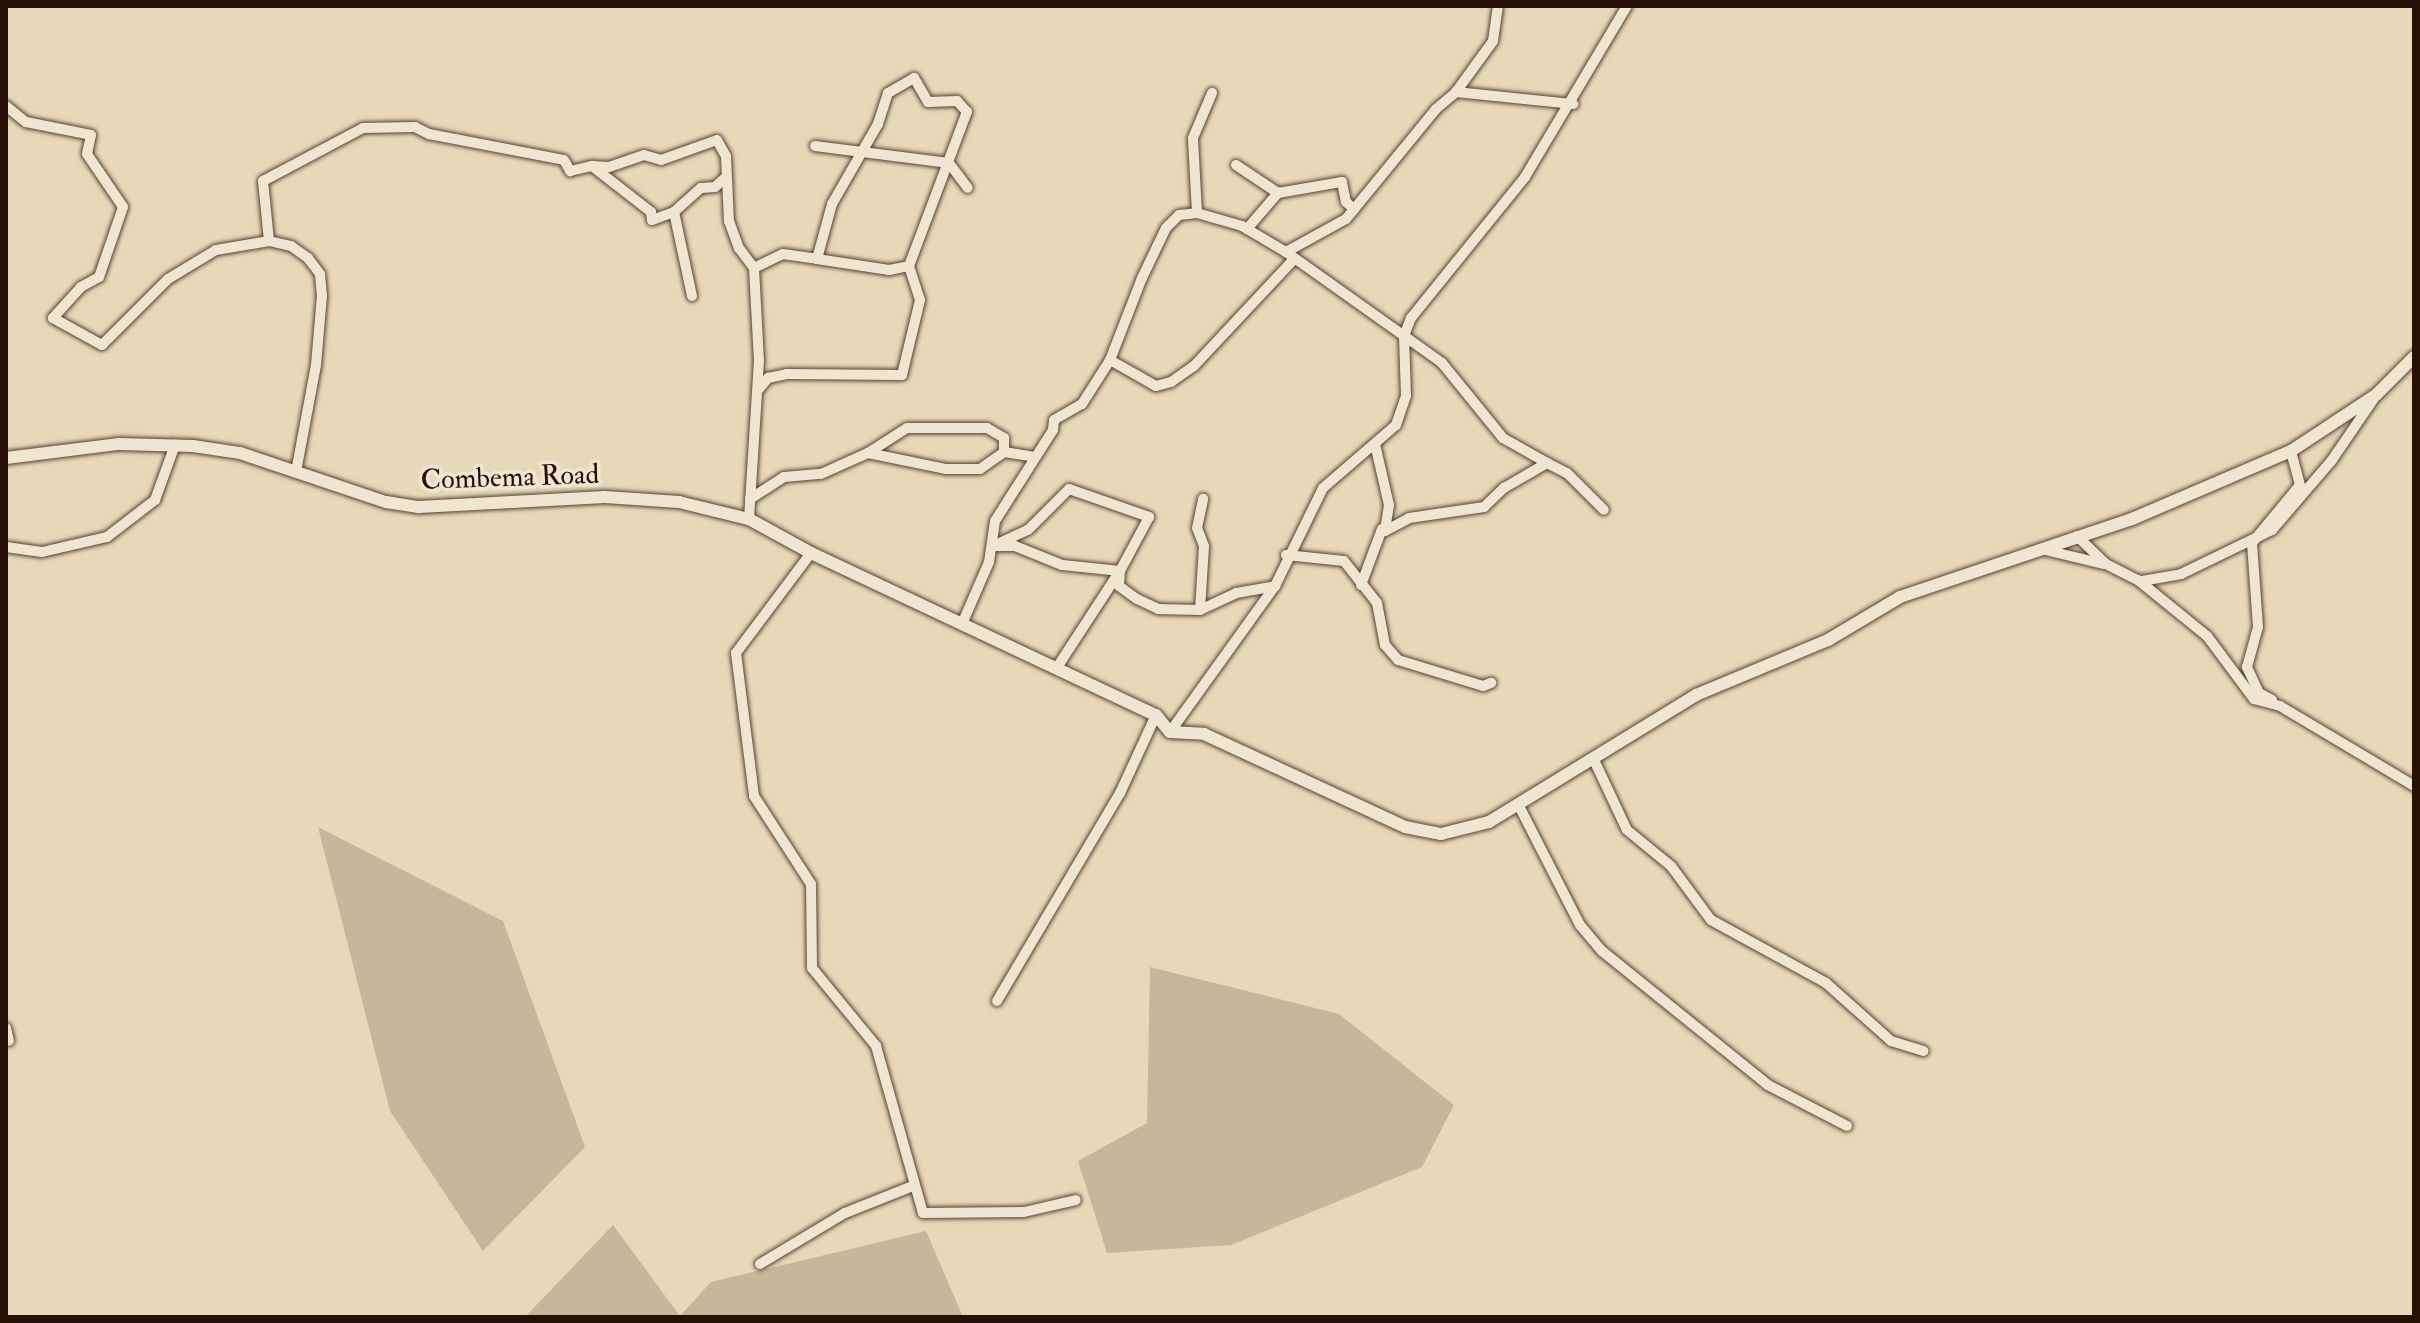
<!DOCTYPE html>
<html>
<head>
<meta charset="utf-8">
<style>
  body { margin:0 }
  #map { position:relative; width:2420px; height:1323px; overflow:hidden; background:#e7d9b8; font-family:"IM FELL Double Pica",serif }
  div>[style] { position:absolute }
  .green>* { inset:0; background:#c6b79a }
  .roads { filter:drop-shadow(0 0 2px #574232) drop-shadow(0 0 2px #574232) }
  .minor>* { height:10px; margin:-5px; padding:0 5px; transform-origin:5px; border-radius:5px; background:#efe6d1 }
  .tertiary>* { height:12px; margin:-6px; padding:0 6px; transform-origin:6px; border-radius:6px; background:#efe6d1 }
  span { translate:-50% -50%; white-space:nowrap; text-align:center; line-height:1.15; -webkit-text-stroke:7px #efe6d1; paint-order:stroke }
  .street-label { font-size:28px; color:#271006 }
  .frame { position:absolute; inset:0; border:8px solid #271006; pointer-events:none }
</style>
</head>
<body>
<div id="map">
  <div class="green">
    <i style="clip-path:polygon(318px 827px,503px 921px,585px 1147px,483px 1251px,390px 1111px)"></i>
    <i style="clip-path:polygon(1150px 967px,1339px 1014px,1454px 1105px,1422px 1167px,1231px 1245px,1107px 1253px,1078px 1161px,1147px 1123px)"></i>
    <i style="clip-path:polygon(613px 1225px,680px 1316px,711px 1282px,926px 1231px,963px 1317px,525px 1317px)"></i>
  </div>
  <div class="roads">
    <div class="minor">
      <i style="left:1456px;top:92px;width:118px;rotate:5.9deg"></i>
      <i style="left:6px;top:106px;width:26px;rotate:39deg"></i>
      <i style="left:26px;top:122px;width:66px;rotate:11.3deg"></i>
      <i style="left:91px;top:135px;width:19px;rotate:102deg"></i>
      <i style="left:87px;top:154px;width:64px;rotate:55.8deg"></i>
      <i style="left:123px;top:207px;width:74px;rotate:108.9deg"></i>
      <i style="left:99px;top:277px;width:21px;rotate:151deg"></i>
      <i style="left:81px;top:287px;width:42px;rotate:132.1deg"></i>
      <i style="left:53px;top:318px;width:56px;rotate:28.9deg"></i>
      <i style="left:102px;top:345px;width:93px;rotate:-45deg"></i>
      <i style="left:168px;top:279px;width:56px;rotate:-31.1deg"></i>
      <i style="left:216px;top:250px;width:54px;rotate:-9.6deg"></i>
      <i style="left:269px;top:241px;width:23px;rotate:13deg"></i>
      <i style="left:291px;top:246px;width:21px;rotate:35deg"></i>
      <i style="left:308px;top:258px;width:20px;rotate:53deg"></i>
      <i style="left:320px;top:274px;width:21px;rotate:85deg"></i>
      <i style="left:322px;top:295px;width:70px;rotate:94.9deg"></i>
      <i style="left:316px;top:365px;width:109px;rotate:100.6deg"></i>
      <i style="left:815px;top:146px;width:135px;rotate:7.2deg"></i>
      <i style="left:949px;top:163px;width:31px;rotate:53deg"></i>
      <i style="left:1236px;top:165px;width:50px;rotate:33.7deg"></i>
      <i style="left:592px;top:166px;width:17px;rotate:3deg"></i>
      <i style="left:609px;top:167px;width:37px;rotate:-19deg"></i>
      <i style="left:644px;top:155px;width:18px;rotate:16deg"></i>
      <i style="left:661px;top:160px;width:59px;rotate:-19.7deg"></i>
      <i style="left:717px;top:140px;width:18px;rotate:61deg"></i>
      <i style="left:726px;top:156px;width:65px;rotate:87.4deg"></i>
      <i style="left:729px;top:221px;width:29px;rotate:70deg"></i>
      <i style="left:739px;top:248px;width:25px;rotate:53deg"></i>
      <i style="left:1197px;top:213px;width:75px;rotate:-93.1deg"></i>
      <i style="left:1193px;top:138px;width:49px;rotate:-67.1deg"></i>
      <i style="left:1247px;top:229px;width:48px;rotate:-49.3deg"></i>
      <i style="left:1278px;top:193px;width:65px;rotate:-9.8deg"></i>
      <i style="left:1342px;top:182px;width:20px;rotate:79deg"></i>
      <i style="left:1346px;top:202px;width:11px;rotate:41deg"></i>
      <i style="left:269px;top:241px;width:60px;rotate:-95.7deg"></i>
      <i style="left:263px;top:181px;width:113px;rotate:-27.9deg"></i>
      <i style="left:363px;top:128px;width:52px;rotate:-1.1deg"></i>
      <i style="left:415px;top:127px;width:16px;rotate:27deg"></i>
      <i style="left:429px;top:134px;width:137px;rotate:10.9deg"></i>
      <i style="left:564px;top:160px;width:13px;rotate:61deg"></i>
      <i style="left:570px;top:171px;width:23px;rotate:-13deg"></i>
      <i style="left:592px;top:166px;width:75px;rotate:37.9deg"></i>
      <i style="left:651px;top:212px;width:8px;rotate:83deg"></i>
      <i style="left:652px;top:220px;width:23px;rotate:-20deg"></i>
      <i style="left:1286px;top:252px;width:68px;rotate:-28.8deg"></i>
      <i style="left:1346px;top:219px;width:142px;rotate:-50.7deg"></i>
      <i style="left:1436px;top:109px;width:26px;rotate:-40deg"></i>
      <i style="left:1456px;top:92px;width:63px;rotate:-54deg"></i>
      <i style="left:1493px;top:41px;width:35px;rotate:-82deg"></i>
      <i style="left:692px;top:296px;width:86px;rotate:-102.1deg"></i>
      <i style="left:674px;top:212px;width:36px;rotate:-42deg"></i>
      <i style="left:701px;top:188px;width:14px;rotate:-4deg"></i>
      <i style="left:715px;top:187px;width:15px;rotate:-42deg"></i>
      <i style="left:1110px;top:360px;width:53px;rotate:29.5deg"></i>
      <i style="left:1156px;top:386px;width:16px;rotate:-15deg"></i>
      <i style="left:1171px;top:382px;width:28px;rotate:-35deg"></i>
      <i style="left:1194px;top:366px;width:146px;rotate:-46.9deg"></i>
      <i style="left:758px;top:390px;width:16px;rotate:-50deg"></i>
      <i style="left:768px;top:378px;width:19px;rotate:-12deg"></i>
      <i style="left:787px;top:374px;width:115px;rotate:0.5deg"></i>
      <i style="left:902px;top:375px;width:77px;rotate:-76.5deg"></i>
      <i style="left:920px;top:300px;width:36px;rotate:-108deg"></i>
      <i style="left:1375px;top:444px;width:63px;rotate:77.1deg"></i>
      <i style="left:1389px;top:505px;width:26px;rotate:99deg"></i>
      <i style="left:1385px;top:531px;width:27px;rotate:-28deg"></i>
      <i style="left:1409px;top:518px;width:76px;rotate:-8.3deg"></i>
      <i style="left:1484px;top:507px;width:28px;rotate:-44deg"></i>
      <i style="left:1504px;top:488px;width:50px;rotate:-30.2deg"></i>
      <i style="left:1547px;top:463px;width:22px;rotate:27deg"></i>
      <i style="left:1567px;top:473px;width:52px;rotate:45deg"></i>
      <i style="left:868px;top:453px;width:80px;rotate:11.6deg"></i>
      <i style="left:946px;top:469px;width:34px"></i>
      <i style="left:980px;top:469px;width:29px;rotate:-35deg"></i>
      <i style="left:1004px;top:452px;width:31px;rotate:9deg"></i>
      <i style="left:750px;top:499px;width:40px;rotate:-32.9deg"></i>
      <i style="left:784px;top:477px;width:37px;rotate:-5deg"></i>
      <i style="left:821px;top:474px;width:51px;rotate:-24.1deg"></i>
      <i style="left:868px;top:453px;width:46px;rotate:-32.7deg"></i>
      <i style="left:907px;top:428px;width:80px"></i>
      <i style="left:987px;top:428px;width:20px;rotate:30deg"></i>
      <i style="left:1004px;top:438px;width:14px;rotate:90deg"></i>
      <i style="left:1149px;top:517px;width:61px;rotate:118.2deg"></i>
      <i style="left:1120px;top:571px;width:15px;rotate:94deg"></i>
      <i style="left:1119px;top:586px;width:22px;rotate:36deg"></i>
      <i style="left:1137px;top:599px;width:23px;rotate:25deg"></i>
      <i style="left:1158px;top:609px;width:42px;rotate:1.4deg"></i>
      <i style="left:1200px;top:610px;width:40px;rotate:-25deg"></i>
      <i style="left:1236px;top:593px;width:40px;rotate:-10deg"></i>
      <i style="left:749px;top:519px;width:158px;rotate:-86.4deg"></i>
      <i style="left:759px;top:361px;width:93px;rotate:-93.1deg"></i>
      <i style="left:754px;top:268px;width:32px;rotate:-26deg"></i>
      <i style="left:783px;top:254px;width:34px;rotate:8deg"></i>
      <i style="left:817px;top:259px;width:73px;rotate:8.7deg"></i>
      <i style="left:889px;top:270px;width:20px;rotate:-11deg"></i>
      <i style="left:909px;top:266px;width:165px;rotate:-69.4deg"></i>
      <i style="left:967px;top:112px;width:15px;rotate:-132deg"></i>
      <i style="left:957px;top:101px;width:29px;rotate:178deg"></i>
      <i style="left:928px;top:102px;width:28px;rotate:-120deg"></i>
      <i style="left:914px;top:78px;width:30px;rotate:150deg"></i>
      <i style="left:888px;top:93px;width:33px;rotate:108deg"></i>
      <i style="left:878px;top:124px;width:92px;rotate:119.9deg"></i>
      <i style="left:832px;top:204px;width:57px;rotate:105.3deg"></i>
      <i style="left:2077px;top:536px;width:40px;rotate:44deg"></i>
      <i style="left:2106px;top:564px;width:36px;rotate:27deg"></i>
      <i style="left:2138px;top:580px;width:89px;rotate:39.1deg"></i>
      <i style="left:2207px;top:636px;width:79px;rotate:53.3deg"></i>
      <i style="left:2254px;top:699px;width:27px;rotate:15deg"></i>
      <i style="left:2280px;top:706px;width:156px;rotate:30.8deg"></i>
      <i style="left:6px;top:547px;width:36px;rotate:8deg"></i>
      <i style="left:42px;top:552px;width:67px;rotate:-13deg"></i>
      <i style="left:107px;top:537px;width:61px;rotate:-37.6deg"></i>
      <i style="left:155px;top:500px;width:59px;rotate:-70deg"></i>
      <i style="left:2041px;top:549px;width:65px;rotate:13.4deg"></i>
      <i style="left:811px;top:553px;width:125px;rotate:126.9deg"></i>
      <i style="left:736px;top:653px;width:144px;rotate:82.8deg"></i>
      <i style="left:754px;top:796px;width:105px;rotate:57.1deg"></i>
      <i style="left:811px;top:884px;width:84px;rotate:89.3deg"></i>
      <i style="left:812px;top:968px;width:101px;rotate:50.6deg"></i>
      <i style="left:876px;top:1046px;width:173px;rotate:74.3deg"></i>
      <i style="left:923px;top:1213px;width:101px;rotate:-0.6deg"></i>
      <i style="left:1024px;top:1212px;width:53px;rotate:-13deg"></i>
      <i style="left:1286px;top:555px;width:58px;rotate:5.9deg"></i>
      <i style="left:1344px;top:561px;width:53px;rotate:51.8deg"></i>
      <i style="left:1377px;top:603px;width:43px;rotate:79.2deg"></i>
      <i style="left:1385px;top:645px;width:20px;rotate:49deg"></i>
      <i style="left:1398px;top:660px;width:89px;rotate:17deg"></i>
      <i style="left:1483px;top:686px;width:9px;rotate:-21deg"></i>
      <i style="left:2142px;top:581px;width:40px;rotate:-10deg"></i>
      <i style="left:2181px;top:574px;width:101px;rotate:-25.8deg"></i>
      <i style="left:2272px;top:530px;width:92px;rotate:-49.4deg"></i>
      <i style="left:2332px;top:460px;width:73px;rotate:-55.7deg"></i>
      <i style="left:1361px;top:585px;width:60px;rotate:-69.4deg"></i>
      <i style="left:1200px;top:610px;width:64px;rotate:-86.4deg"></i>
      <i style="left:1204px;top:546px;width:19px;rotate:-111deg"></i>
      <i style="left:1197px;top:528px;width:30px;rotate:-78deg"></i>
      <i style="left:962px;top:624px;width:68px;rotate:-66.5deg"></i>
      <i style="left:989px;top:562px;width:41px;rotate:-81.7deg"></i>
      <i style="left:995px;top:521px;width:108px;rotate:-57.5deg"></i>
      <i style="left:1053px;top:430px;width:10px;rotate:-84deg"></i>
      <i style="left:1054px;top:420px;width:32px;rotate:-30deg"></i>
      <i style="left:1082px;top:404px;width:52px;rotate:-57.5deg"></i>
      <i style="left:1110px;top:360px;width:88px;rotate:-68.7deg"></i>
      <i style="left:1142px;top:278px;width:55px;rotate:-64.4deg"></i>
      <i style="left:1166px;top:228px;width:18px;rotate:-45deg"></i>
      <i style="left:1179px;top:215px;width:18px;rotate:-6deg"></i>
      <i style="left:1197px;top:213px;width:47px;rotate:16.1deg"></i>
      <i style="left:1242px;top:226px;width:51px;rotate:30.6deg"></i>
      <i style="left:1286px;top:252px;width:191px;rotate:35.4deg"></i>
      <i style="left:1442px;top:363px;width:97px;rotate:50.9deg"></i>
      <i style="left:1503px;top:438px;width:51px;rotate:29.6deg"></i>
      <i style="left:1056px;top:669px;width:117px;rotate:-56.9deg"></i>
      <i style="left:1120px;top:571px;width:58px;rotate:-174.1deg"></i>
      <i style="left:1062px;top:565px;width:51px;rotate:-158deg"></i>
      <i style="left:1015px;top:546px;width:22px;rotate:180deg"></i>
      <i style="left:993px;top:546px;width:38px;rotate:-25deg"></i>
      <i style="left:1028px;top:530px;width:58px;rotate:-45deg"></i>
      <i style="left:1069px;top:489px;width:85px;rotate:19.3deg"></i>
      <i style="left:2272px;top:700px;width:15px;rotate:-152deg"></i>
      <i style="left:2259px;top:693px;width:29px;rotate:-115deg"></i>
      <i style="left:2247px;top:667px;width:41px;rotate:-74.6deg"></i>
      <i style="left:2258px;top:627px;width:84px;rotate:-94.1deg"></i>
      <i style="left:2252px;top:543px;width:75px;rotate:-50.4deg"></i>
      <i style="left:2300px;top:485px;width:35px;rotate:-105deg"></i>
      <i style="left:1170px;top:732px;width:180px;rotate:-54.3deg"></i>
      <i style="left:1275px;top:586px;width:109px;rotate:-63.9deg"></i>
      <i style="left:1323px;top:488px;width:96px;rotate:-40.8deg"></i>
      <i style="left:1396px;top:425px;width:31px;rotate:-71deg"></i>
      <i style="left:1406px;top:396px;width:60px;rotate:-91.9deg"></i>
      <i style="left:1404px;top:336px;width:19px;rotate:-69deg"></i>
      <i style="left:1411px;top:318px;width:181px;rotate:-51deg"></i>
      <i style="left:1525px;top:177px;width:199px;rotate:-59.2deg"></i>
      <i style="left:1594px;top:760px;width:77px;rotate:64.8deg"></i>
      <i style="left:1627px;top:830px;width:57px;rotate:39.3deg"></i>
      <i style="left:1671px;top:866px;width:67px;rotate:53.5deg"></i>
      <i style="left:1711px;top:920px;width:131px;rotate:28.7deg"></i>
      <i style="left:1826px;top:983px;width:87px;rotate:41.7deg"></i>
      <i style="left:1891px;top:1041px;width:34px;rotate:17deg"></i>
      <i style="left:1518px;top:804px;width:136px;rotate:62.9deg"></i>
      <i style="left:1580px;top:925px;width:34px;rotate:50deg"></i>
      <i style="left:1602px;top:951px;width:213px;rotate:38.9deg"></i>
      <i style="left:1768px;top:1085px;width:89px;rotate:27.4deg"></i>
      <i style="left:997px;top:1001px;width:242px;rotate:-59.4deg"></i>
      <i style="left:1120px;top:793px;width:86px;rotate:-65.2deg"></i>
      <i style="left:6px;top:1028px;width:13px;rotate:77deg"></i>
      <i style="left:760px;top:1264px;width:99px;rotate:-31deg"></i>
      <i style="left:845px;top:1213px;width:73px;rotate:-21.7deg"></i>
    </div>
    <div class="tertiary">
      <i style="left:6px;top:458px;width:114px;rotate:-7.1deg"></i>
      <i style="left:119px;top:444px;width:74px;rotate:1.5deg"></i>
      <i style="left:193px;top:446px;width:48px;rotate:8.5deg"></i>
      <i style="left:240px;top:453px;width:154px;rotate:18.6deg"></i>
      <i style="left:386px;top:502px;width:33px;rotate:9deg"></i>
      <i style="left:419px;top:507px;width:186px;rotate:-3.1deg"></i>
      <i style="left:605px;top:497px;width:74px;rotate:3.9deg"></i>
      <i style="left:679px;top:502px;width:72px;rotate:13.7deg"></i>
      <i style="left:749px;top:519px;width:71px;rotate:28.7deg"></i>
      <i style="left:811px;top:553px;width:381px;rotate:25.2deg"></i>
      <i style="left:1156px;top:715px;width:22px;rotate:51deg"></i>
      <i style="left:1170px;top:732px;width:34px;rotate:3deg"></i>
      <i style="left:1204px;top:734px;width:221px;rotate:24.8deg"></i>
      <i style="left:1405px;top:827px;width:37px;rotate:11deg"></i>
      <i style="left:1441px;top:834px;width:49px;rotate:-14deg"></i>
      <i style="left:1489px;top:822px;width:243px;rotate:-31.5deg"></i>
      <i style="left:1696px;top:695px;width:143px;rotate:-22.6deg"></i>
      <i style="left:1828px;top:640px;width:84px;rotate:-30.8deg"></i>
      <i style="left:1900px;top:597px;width:245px;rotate:-18.6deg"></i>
      <i style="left:2132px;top:519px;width:173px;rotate:-23.2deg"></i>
      <i style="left:2291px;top:451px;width:102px;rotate:-33.4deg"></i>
      <i style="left:2376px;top:395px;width:54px;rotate:-45deg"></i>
    </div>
  </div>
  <div class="street-label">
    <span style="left:510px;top:478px;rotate:-2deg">Combema Road</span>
  </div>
  <div class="frame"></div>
</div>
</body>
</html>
